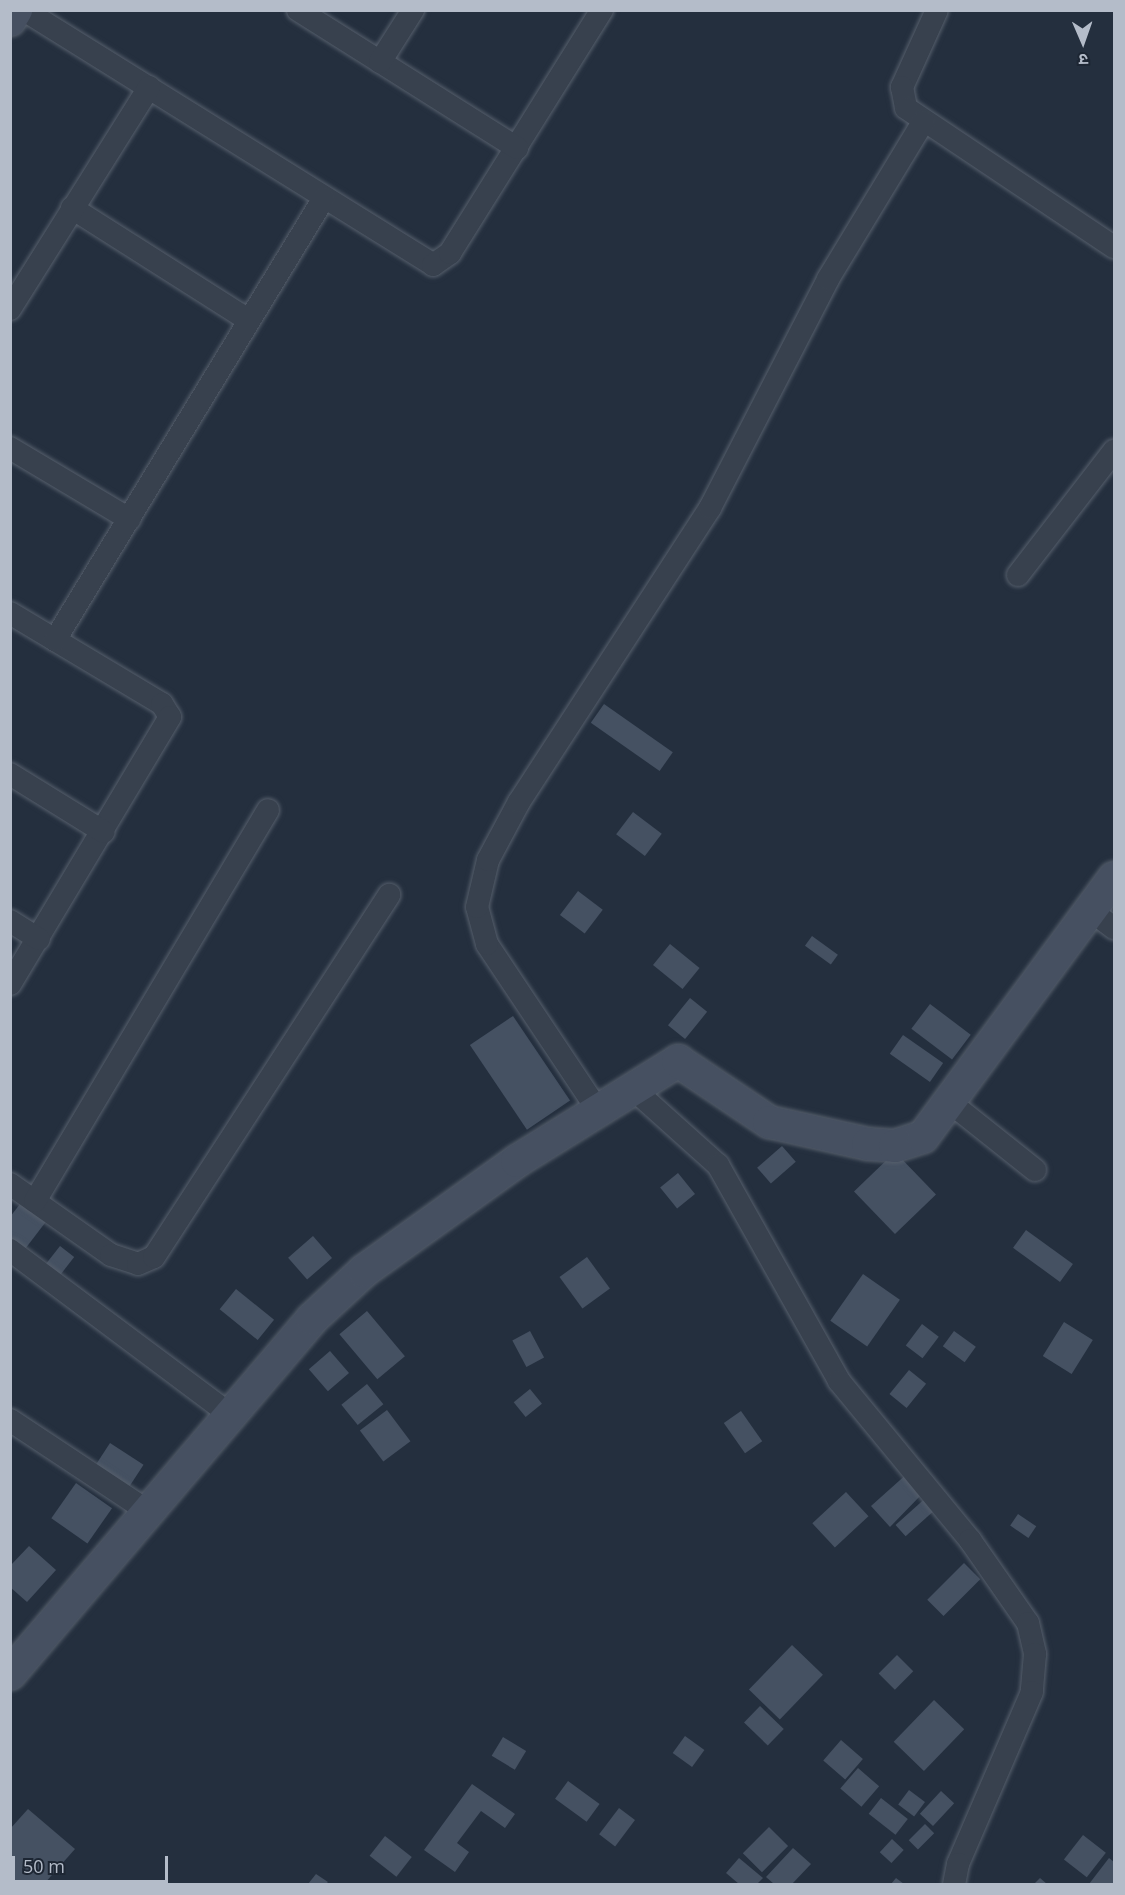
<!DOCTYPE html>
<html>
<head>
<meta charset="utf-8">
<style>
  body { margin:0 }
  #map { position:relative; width:1125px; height:1895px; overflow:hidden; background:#242f3e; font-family:"Open Sans","Noto Sans Devanagari",sans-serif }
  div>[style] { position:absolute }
  .building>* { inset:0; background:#455162; transform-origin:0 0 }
  .roads { filter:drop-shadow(0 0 2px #565f6c) drop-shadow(0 0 2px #565f6c) }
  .street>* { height:22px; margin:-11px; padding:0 11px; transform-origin:11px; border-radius:11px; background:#38414e }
  .secondary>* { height:32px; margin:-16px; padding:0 16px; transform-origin:16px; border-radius:16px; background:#465061 }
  span { translate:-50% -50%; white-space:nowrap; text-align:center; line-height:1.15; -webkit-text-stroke:4.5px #1d2633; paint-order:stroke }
  .frame { position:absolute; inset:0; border:12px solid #b4bcc9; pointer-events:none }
  .north { position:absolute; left:1053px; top:12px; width:60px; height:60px; -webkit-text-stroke:4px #1d2633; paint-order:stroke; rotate:178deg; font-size:16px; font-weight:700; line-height:24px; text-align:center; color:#b4bcc9 }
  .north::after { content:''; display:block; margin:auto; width:21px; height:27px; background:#b4bcc9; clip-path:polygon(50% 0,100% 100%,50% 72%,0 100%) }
  .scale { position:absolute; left:12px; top:1856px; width:156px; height:27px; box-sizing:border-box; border:3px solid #b4bcc9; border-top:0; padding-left:8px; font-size:18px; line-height:21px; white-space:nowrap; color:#b4bcc9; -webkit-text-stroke:4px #1d2633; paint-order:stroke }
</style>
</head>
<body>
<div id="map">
  <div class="building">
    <i style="left:604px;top:704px;width:84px;height:23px;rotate:35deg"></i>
    <i style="left:633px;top:812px;width:36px;height:28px;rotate:37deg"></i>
    <i style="left:578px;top:891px;width:31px;height:30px;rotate:37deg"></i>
    <i style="left:812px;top:936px;width:32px;height:12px;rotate:36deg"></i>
    <i style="left:670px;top:944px;width:38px;height:27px;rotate:39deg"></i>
    <i style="left:690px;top:998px;width:22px;height:35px;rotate:39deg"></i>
    <i style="left:930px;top:1004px;width:51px;height:31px;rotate:37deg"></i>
    <i style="left:513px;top:1016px;width:102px;height:52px;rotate:56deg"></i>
    <i style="left:903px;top:1035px;width:49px;height:23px;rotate:35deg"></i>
    <i style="left:782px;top:1146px;width:21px;height:33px;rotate:49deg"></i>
    <i style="left:895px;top:1152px;width:59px;height:57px;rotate:46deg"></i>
    <i style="left:678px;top:1173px;width:27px;height:23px;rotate:51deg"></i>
    <i style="clip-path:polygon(23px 1200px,48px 1219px,22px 1253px,10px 1245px,10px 1217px)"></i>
    <i style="left:1026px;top:1230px;width:58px;height:22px;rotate:36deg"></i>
    <i style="left:313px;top:1236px;width:29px;height:33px;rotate:49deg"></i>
    <i style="left:60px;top:1246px;width:18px;height:29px;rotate:38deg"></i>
    <i style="left:587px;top:1257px;width:39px;height:34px;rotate:54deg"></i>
    <i style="left:863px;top:1274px;width:45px;height:57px;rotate:35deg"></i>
    <i style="left:236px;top:1289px;width:49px;height:26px;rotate:39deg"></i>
    <i style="left:367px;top:1311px;width:59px;height:36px;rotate:50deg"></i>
    <i style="left:1064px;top:1322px;width:34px;height:40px;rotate:32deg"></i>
    <i style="left:922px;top:1324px;width:21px;height:27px;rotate:37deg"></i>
    <i style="left:530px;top:1331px;width:30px;height:20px;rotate:62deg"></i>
    <i style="left:954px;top:1331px;width:27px;height:19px;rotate:36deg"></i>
    <i style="left:330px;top:1351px;width:29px;height:28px;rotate:49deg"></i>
    <i style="left:909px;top:1370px;width:22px;height:31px;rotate:39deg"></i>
    <i style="left:367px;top:1384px;width:26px;height:33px;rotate:51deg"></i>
    <i style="left:530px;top:1389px;width:19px;height:21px;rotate:51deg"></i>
    <i style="left:387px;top:1410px;width:39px;height:34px;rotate:53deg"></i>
    <i style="left:741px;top:1411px;width:37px;height:21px;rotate:55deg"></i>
    <i style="left:110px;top:1443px;width:40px;height:32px;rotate:33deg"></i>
    <i style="clip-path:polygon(909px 1472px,923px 1493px,890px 1527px,871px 1506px)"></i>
    <i style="left:76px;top:1483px;width:44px;height:43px;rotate:35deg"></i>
    <i style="left:846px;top:1492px;width:33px;height:46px;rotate:47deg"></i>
    <i style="left:929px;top:1495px;width:15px;height:45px;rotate:48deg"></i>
    <i style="left:1018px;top:1514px;width:22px;height:14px;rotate:34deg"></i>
    <i style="clip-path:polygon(29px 1546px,56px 1570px,27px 1602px,10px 1587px,10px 1566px)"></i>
    <i style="left:964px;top:1563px;width:23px;height:52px;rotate:45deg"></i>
    <i style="left:792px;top:1645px;width:43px;height:62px;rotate:44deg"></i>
    <i style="left:897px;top:1655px;width:23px;height:26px;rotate:45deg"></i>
    <i style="left:934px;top:1700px;width:42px;height:58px;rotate:44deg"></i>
    <i style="left:760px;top:1706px;width:33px;height:23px;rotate:44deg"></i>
    <i style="left:685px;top:1736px;width:24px;height:21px;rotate:36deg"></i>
    <i style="left:503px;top:1737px;width:27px;height:22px;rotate:31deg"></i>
    <i style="left:841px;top:1740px;width:29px;height:27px;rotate:41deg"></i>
    <i style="left:858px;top:1768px;width:28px;height:27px;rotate:41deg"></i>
    <i style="left:568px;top:1781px;width:39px;height:22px;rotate:36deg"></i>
    <i style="clip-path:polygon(472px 1784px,515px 1814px,505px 1828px,481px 1811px,457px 1843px,469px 1852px,455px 1872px,424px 1850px)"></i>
    <i style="left:909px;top:1790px;width:20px;height:18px;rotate:37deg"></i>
    <i style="left:941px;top:1791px;width:18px;height:31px;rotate:43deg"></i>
    <i style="left:881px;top:1798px;width:34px;height:20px;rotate:38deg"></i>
    <i style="left:619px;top:1808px;width:20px;height:33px;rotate:37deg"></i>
    <i style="clip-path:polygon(28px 1809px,75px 1849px,44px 1884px,18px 1884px,10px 1878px,10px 1829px)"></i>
    <i style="left:925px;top:1824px;width:13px;height:23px;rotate:45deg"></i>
    <i style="left:769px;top:1827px;width:27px;height:37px;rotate:45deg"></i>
    <i style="left:1083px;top:1835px;width:29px;height:31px;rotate:38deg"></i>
    <i style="left:385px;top:1836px;width:34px;height:25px;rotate:38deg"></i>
    <i style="left:892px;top:1839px;width:16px;height:18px;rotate:43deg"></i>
    <i style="clip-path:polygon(793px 1848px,811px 1864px,792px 1884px,774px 1884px,766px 1877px)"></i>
    <i style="clip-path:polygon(739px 1858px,763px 1878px,757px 1884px,739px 1884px,726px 1873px)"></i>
    <i style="clip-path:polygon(1109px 1858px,1114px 1862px,1114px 1884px,1089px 1884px)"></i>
    <i style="clip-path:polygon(316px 1874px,328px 1882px,326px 1884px,308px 1884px)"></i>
    <i style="clip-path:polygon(896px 1878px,904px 1884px,891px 1884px)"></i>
    <i style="clip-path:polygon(1040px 1878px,1047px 1884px,1034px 1884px)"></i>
  </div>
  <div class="roads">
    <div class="street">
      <i style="left:24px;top:10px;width:482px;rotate:31.9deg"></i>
      <i style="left:433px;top:265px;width:21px;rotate:-35deg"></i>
      <i style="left:450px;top:253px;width:287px;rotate:-58deg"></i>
      <i style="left:298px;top:10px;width:259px;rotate:32.2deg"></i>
      <i style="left:937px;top:10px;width:85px;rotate:114.4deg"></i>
      <i style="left:902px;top:87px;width:21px;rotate:79deg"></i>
      <i style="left:906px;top:108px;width:250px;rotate:33.8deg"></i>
      <i style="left:380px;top:62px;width:62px;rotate:-57.6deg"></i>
      <i style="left:72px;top:208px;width:207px;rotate:32.4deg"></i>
      <i style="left:10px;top:309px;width:262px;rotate:-57.9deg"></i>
      <i style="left:10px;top:448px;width:139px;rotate:30.8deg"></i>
      <i style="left:1018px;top:575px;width:157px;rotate:-52.3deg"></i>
      <i style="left:10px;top:613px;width:177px;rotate:30.9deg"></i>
      <i style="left:162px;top:704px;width:15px;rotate:58deg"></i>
      <i style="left:170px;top:717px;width:311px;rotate:120.9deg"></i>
      <i style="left:55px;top:640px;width:517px;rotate:-58.68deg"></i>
      <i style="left:10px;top:774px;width:110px;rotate:31.7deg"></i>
      <i style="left:1090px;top:910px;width:30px;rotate:37deg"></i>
      <i style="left:10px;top:921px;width:34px;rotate:32deg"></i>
      <i style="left:631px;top:1087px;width:117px;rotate:41.9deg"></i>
      <i style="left:718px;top:1165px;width:248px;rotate:60.7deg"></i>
      <i style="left:839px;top:1381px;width:206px;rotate:50.5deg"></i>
      <i style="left:970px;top:1540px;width:101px;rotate:55.1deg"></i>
      <i style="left:1028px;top:1623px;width:32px;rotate:77deg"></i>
      <i style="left:1035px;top:1654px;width:38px;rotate:95deg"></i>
      <i style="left:1032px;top:1692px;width:187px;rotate:113.3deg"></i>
      <i style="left:958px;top:1864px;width:20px;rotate:101deg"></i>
      <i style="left:952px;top:1104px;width:106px;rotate:38.5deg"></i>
      <i style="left:597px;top:1109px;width:198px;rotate:-123.7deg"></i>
      <i style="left:487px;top:944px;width:38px;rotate:-105deg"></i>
      <i style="left:477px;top:907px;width:48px;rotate:-76.8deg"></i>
      <i style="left:488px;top:860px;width:66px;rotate:-61.9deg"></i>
      <i style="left:519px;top:802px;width:351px;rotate:-57deg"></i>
      <i style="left:710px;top:508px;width:258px;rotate:-62.7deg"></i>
      <i style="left:828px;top:279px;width:184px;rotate:-58.8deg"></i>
      <i style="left:10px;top:1184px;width:123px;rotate:35.1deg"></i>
      <i style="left:111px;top:1255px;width:28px;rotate:18deg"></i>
      <i style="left:138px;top:1264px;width:17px;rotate:-24deg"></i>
      <i style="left:154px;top:1257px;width:432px;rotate:-57deg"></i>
      <i style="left:35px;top:1201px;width:455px;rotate:-59.2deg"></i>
      <i style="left:10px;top:1250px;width:274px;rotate:36.8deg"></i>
      <i style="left:10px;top:1420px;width:163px;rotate:33.5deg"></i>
    </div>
    <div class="secondary">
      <i style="left:10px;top:20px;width:12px;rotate:-59deg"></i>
      <i style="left:10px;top:1674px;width:466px;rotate:-49.6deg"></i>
      <i style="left:312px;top:1319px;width:71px;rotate:-42.7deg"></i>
      <i style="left:364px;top:1271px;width:188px;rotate:-35.7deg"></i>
      <i style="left:517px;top:1161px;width:190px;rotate:-31.8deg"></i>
      <i style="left:678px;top:1061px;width:110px;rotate:33.8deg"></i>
      <i style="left:769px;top:1122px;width:101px;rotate:12.5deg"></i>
      <i style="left:868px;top:1144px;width:27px;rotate:4deg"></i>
      <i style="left:895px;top:1146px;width:29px;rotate:-18deg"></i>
      <i style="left:923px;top:1137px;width:322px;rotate:-53.6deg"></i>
    </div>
  </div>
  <div class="frame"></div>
  <div class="north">उ</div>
  <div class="scale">50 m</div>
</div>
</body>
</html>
